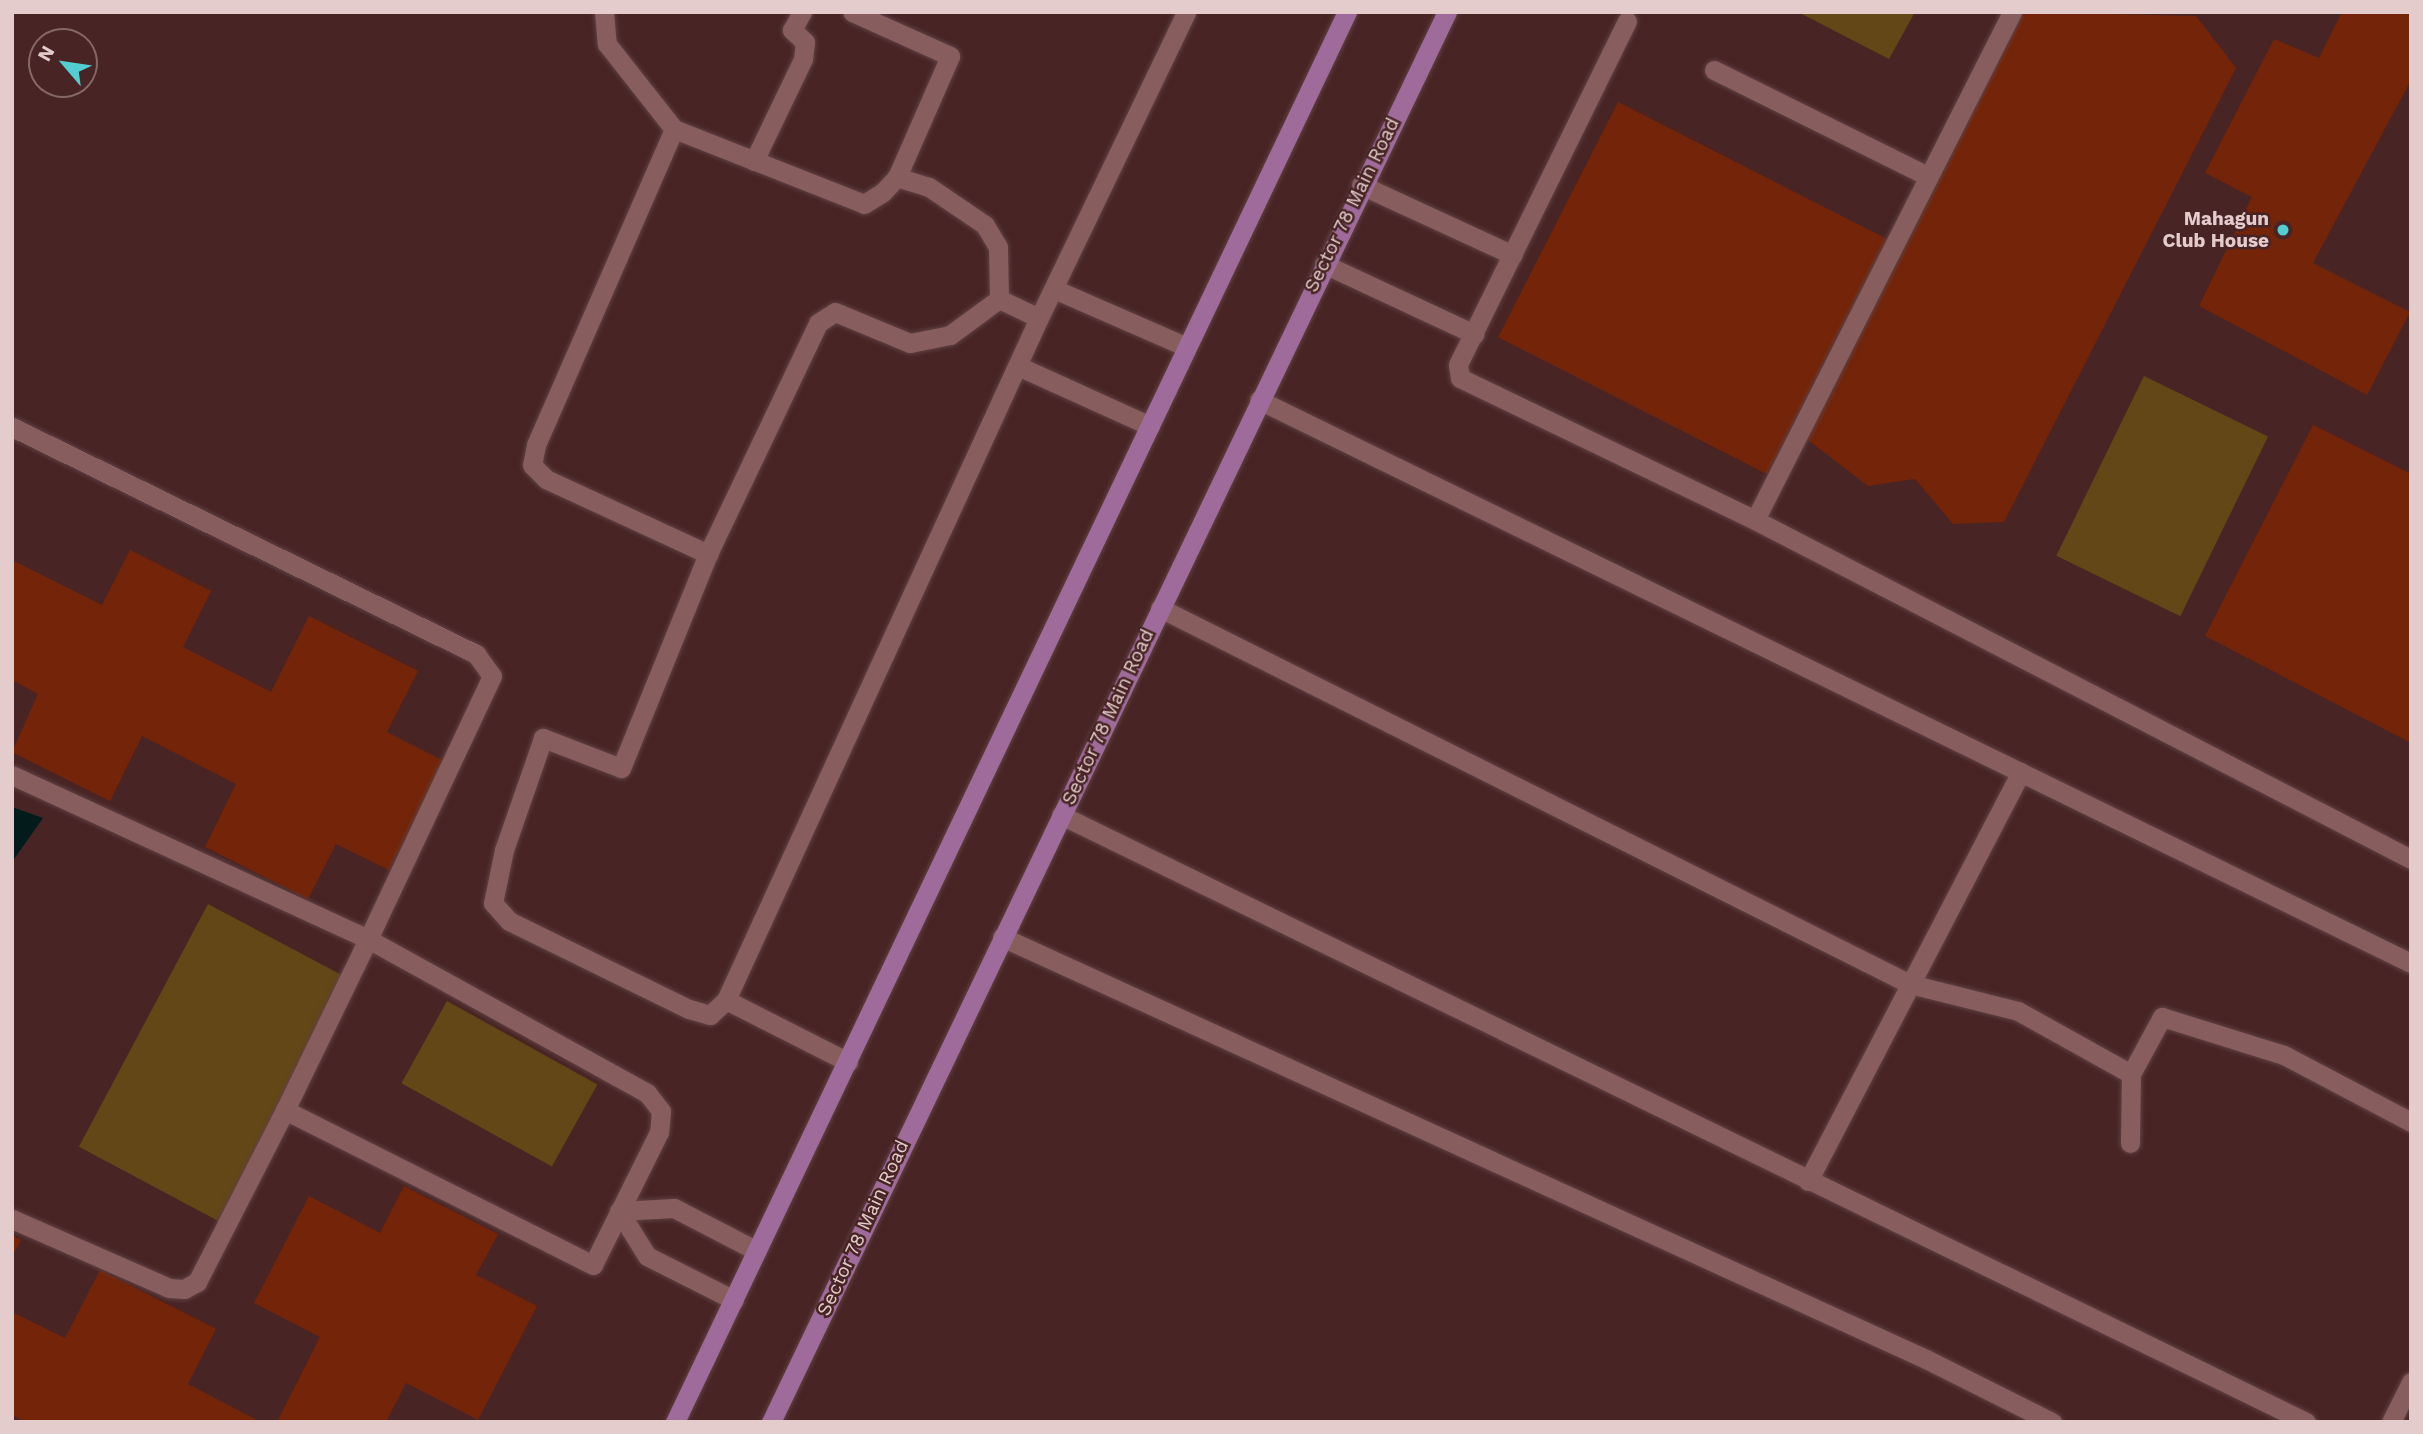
<!DOCTYPE html>
<html>
<head>
<meta charset="utf-8">
<style>
  body { margin:0 }
  #map { position:relative; width:2423px; height:1434px; overflow:hidden; background:#482425; font-family:"Work Sans",sans-serif }
  div>[style] { position:absolute }
  .green>* { inset:0; background:#634716; transform-origin:0 0 }
  .water>* { inset:0; background:#041b1c }
  .building>* { inset:0; background:#732409; transform-origin:0 0 }
  .roads { filter:drop-shadow(0 0 2px #604143) drop-shadow(0 0 2px #604143) }
  .service>* { height:19px; margin:-9.5px; padding:0 9.5px; transform-origin:9.5px; border-radius:9.5px; background:#875d5e }
  .minor>* { height:19px; margin:-9.5px; padding:0 9.5px; transform-origin:9.5px; border-radius:9.5px; background:#875d5e }
  .primary>* { height:19px; margin:-9.5px; padding:0 9.5px; transform-origin:9.5px; border-radius:9.5px; background:#9f6b9a }
  .dots>* { width:19px; height:19px; translate:-50% -50%; box-sizing:border-box; border:4px solid #482425; border-radius:50% }
  span { translate:-50% -50%; white-space:nowrap; text-align:center; line-height:1.15; -webkit-text-stroke:5px #482425; paint-order:stroke }
  .street-label { font-size:19px; color:#e4cccc }
  .poi-label { font-size:19px; color:#e4cccc; font-weight:700 }
  .right { translate:-100% -50%; text-align:right }
  .frame { position:absolute; inset:0; border:14px solid #e4cccc; pointer-events:none }
  .north { position:absolute; left:28px; top:28px; width:70px; height:70px; box-sizing:border-box; background:#482425; border:2px solid #866768; border-radius:50%; rotate:299deg; font-size:19px; font-weight:700; line-height:28px; text-align:center; color:#e4cccc }
  .north::after { content:''; display:block; margin:auto; width:24px; height:32px; background:#52cdd0; clip-path:polygon(50% 0,100% 100%,50% 72%,0 100%) }
</style>
</head>
<body>
<div id="map">
  <div class="green">
    <i style="clip-path:polygon(1798px 12px,1915px 12px,1889px 59px)"></i>
    <i style="left:2144px;top:376px;width:138px;height:200px;rotate:26deg"></i>
    <i style="left:208px;top:904px;width:169px;height:275px;rotate:28deg"></i>
    <i style="left:447px;top:1001px;width:172px;height:94px;rotate:29deg"></i>
  </div>
  <div class="water">
    <i style="clip-path:polygon(12px 807px,43px 818px,12px 862px)"></i>
  </div>
  <div class="building">
    <i style="clip-path:polygon(2019px 12px,2196px 16px,2236px 68px,2004px 522px,1953px 524px,1915px 479px,1868px 486px,1804px 437px)"></i>
    <i style="clip-path:polygon(2342px 12px,2411px 12px,2411px 80px,2313px 263px,2410px 312px,2367px 395px,2199px 306px,2252px 197px,2205px 173px,2274px 39px,2319px 58px)"></i>
    <i style="left:1618px;top:102px;width:302px;height:264px;rotate:27deg"></i>
    <i style="clip-path:polygon(2313px 425px,2411px 474px,2411px 743px,2205px 636px)"></i>
    <i style="clip-path:polygon(130px 550px,211px 591px,183px 647px,271px 692px,309px 616px,418px 671px,387px 732px,444px 761px,389px 870px,336px 844px,308px 899px,205px 847px,236px 784px,142px 736px,110px 801px,12px 752px,38px 694px,12px 680px,12px 560px,102px 605px)"></i>
    <i style="clip-path:polygon(404px 1186px,498px 1234px,476px 1275px,537px 1306px,478px 1420px,406px 1383px,386px 1422px,277px 1422px,320px 1337px,254px 1303px,309px 1196px,380px 1233px)"></i>
    <i style="clip-path:polygon(12px 1235px,21px 1240px,12px 1257px)"></i>
    <i style="clip-path:polygon(100px 1270px,216px 1329px,188px 1384px,261px 1422px,25px 1422px,12px 1415px,12px 1312px,65px 1338px)"></i>
  </div>
  <div class="roads">
    <div class="service">
      <i style="left:12px;top:427px;width:517px;rotate:26.07deg"></i>
      <i style="left:476px;top:654px;width:27px;rotate:54deg"></i>
      <i style="left:492px;top:676px;width:291px;rotate:115.2deg"></i>
      <i style="left:368px;top:939px;width:319px;rotate:28.9deg"></i>
      <i style="left:647px;top:1093px;width:23px;rotate:52deg"></i>
      <i style="left:661px;top:1111px;width:21px;rotate:95deg"></i>
      <i style="left:659px;top:1132px;width:148px;rotate:116.4deg"></i>
      <i style="left:593px;top:1265px;width:345px;rotate:-153.3deg"></i>
      <i style="left:285px;top:1110px;width:190px;rotate:-64.1deg"></i>
      <i style="left:368px;top:939px;width:392px;rotate:-155.3deg"></i>
      <i style="left:12px;top:1219px;width:171px;rotate:23.7deg"></i>
      <i style="left:169px;top:1288px;width:15px;rotate:4deg"></i>
      <i style="left:184px;top:1289px;width:15px;rotate:-28deg"></i>
      <i style="left:197px;top:1282px;width:193px;rotate:-62.9deg"></i>
      <i style="left:734px;top:1300px;width:97px;rotate:-153.2deg"></i>
      <i style="left:647px;top:1256px;width:53px;rotate:-121.9deg"></i>
      <i style="left:619px;top:1211px;width:55px;rotate:-3.1deg"></i>
      <i style="left:674px;top:1208px;width:93px;rotate:27.4deg"></i>
    </div>
    <div class="minor">
      <i style="left:604px;top:12px;width:32px;rotate:85deg"></i>
      <i style="left:607px;top:44px;width:108px;rotate:51.8deg"></i>
      <i style="left:674px;top:129px;width:345px;rotate:113.6deg"></i>
      <i style="left:536px;top:445px;width:20px;rotate:101deg"></i>
      <i style="left:532px;top:465px;width:20px;rotate:45deg"></i>
      <i style="left:546px;top:479px;width:179px;rotate:24.8deg"></i>
      <i style="left:708px;top:554px;width:231px;rotate:112.1deg"></i>
      <i style="left:621px;top:768px;width:84px;rotate:-159deg"></i>
      <i style="left:543px;top:738px;width:119px;rotate:109.2deg"></i>
      <i style="left:504px;top:850px;width:54px;rotate:101.7deg"></i>
      <i style="left:493px;top:903px;width:24px;rotate:48deg"></i>
      <i style="left:509px;top:921px;width:200px;rotate:26.1deg"></i>
      <i style="left:689px;top:1009px;width:22px;rotate:16deg"></i>
      <i style="left:710px;top:1015px;width:22px;rotate:-43deg"></i>
      <i style="left:726px;top:1000px;width:750px;rotate:-65.35deg"></i>
      <i style="left:1039px;top:318px;width:339px;rotate:-64.3deg"></i>
      <i style="left:1627px;top:21px;width:383px;rotate:116.2deg"></i>
      <i style="left:1458px;top:365px;width:13px;rotate:81deg"></i>
      <i style="left:1460px;top:378px;width:327px;rotate:25.7deg"></i>
      <i style="left:1755px;top:520px;width:738px;rotate:27.33deg"></i>
      <i style="left:1714px;top:70px;width:239px;rotate:26.4deg"></i>
      <i style="left:674px;top:129px;width:204px;rotate:21.5deg"></i>
      <i style="left:864px;top:204px;width:22px;rotate:-32deg"></i>
      <i style="left:883px;top:192px;width:21px;rotate:-47deg"></i>
      <i style="left:897px;top:177px;width:132px;rotate:-66.3deg"></i>
      <i style="left:950px;top:56px;width:107px;rotate:-155.8deg"></i>
      <i style="left:754px;top:161px;width:113px;rotate:-64.3deg"></i>
      <i style="left:803px;top:59px;width:17px;rotate:-83deg"></i>
      <i style="left:805px;top:42px;width:18px;rotate:-137deg"></i>
      <i style="left:792px;top:30px;width:21px;rotate:-61deg"></i>
      <i style="left:1361px;top:185px;width:167px;rotate:24.7deg"></i>
      <i style="left:1324px;top:264px;width:166px;rotate:25deg"></i>
      <i style="left:1054px;top:289px;width:145px;rotate:23.6deg"></i>
      <i style="left:999px;top:299px;width:44px;rotate:25.4deg"></i>
      <i style="left:1018px;top:366px;width:145px;rotate:24.4deg"></i>
      <i style="left:1259px;top:400px;width:1282px;rotate:26.05deg"></i>
      <i style="left:1755px;top:520px;width:569px;rotate:-63.16deg"></i>
      <i style="left:708px;top:554px;width:256px;rotate:-64.5deg"></i>
      <i style="left:818px;top:323px;width:20px;rotate:-33deg"></i>
      <i style="left:835px;top:312px;width:81px;rotate:22.5deg"></i>
      <i style="left:910px;top:343px;width:41px;rotate:-11.3deg"></i>
      <i style="left:950px;top:335px;width:61px;rotate:-36.3deg"></i>
      <i style="left:999px;top:299px;width:52px;rotate:-91.1deg"></i>
      <i style="left:998px;top:247px;width:26px;rotate:-121deg"></i>
      <i style="left:985px;top:225px;width:68px;rotate:-145.8deg"></i>
      <i style="left:929px;top:187px;width:34px;rotate:-163deg"></i>
      <i style="left:1160px;top:608px;width:839px;rotate:26.63deg"></i>
      <i style="left:1910px;top:984px;width:111px;rotate:14deg"></i>
      <i style="left:2018px;top:1011px;width:129px;rotate:29.1deg"></i>
      <i style="left:2131px;top:1074px;width:65px;rotate:-61.5deg"></i>
      <i style="left:2162px;top:1017px;width:128px;rotate:17.3deg"></i>
      <i style="left:2284px;top:1055px;width:144px;rotate:27.8deg"></i>
      <i style="left:1061px;top:815px;width:1385px;rotate:25.99deg"></i>
      <i style="left:1002px;top:937px;width:1016px;rotate:24.55deg"></i>
      <i style="left:1926px;top:1359px;width:141px;rotate:26.6deg"></i>
      <i style="left:726px;top:1000px;width:137px;rotate:26.9deg"></i>
      <i style="left:2130px;top:1143px;width:69px;rotate:-89.2deg"></i>
      <i style="left:1808px;top:1181px;width:461px;rotate:-62.5deg"></i>
      <i style="left:2391px;top:1422px;width:45px;rotate:-63.4deg"></i>
    </div>
    <div class="primary">
      <i style="left:675px;top:1422px;width:1562px;rotate:-64.52deg"></i>
      <i style="left:771px;top:1422px;width:1564px;rotate:-64.39deg"></i>
    </div>
  </div>
  <div class="dots">
    <i style="left:2283px;top:230px;background:#52cdd0"></i>
  </div>
  <div class="street-label">
    <span style="left:1352px;top:205px;rotate:-64deg">Sector 78 Main Road</span>
    <span style="left:1108px;top:717px;rotate:-65deg">Sector 78 Main Road</span>
    <span style="left:863px;top:1228px;rotate:-65deg">Sector 78 Main Road</span>
  </div>
  <div class="poi-label">
    <span class="right" style="left:2269px;top:230px">Mahagun<br>Club House</span>
  </div>
  <div class="frame"></div>
  <div class="north">N</div>
</div>
</body>
</html>
